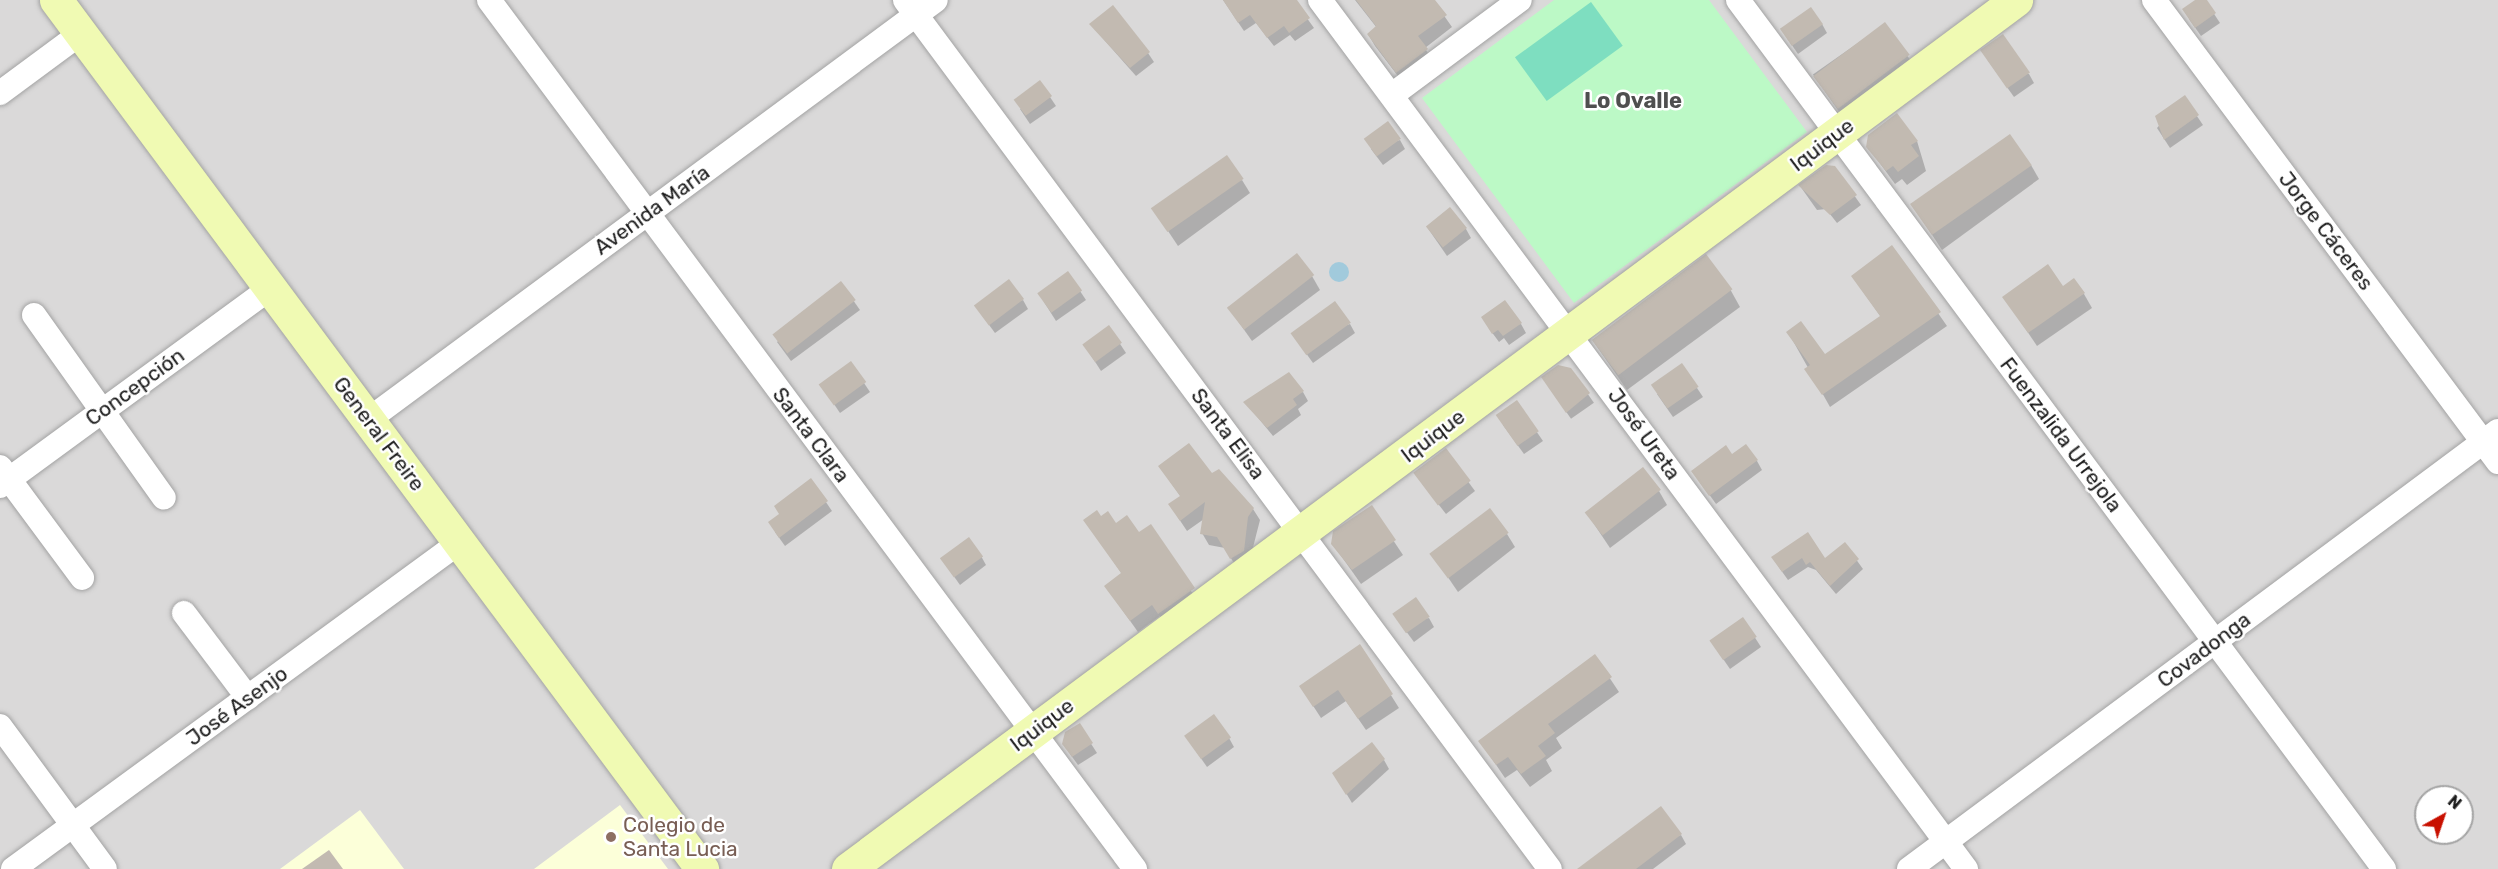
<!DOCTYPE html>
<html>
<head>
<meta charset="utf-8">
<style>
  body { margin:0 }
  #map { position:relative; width:2498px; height:869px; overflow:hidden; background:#edeae1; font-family:Rubik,sans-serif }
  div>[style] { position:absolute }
  .residential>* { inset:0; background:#dad9d9 }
  .education>* { inset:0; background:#fcffd9 }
  .park>* { inset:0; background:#bcf9c6 }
  .pitch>* { inset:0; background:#7edec0; transform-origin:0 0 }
  .water>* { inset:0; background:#a1cadc }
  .round { border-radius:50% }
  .shadow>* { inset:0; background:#0003; transform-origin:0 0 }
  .building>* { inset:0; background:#c2bab1; transform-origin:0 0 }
  .roads { filter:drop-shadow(0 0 2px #a3a3a3) drop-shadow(0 0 2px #a3a3a3) }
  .street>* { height:24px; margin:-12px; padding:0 12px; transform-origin:12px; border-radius:12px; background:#fff }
  .secondary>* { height:33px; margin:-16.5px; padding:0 16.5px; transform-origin:16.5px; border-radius:16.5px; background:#f0fab3 }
  .dots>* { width:16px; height:16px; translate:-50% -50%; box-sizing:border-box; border:3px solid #fff; border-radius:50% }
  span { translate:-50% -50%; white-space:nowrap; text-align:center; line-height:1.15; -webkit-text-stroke:5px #fff; paint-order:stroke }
  .street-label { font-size:21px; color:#1c1c1c }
  .education-label { font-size:21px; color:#785e54 }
  .left { translate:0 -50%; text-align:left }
  .neighbourhood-label { font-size:22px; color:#4f4f4f; font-weight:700 }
  .north { position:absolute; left:2414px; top:785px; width:60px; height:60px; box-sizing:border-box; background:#fff; border:2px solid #a4a4a4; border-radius:50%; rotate:40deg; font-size:16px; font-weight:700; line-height:24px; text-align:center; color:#1c1c1c }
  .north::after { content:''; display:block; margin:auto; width:21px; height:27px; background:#c81000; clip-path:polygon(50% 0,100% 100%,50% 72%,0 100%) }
</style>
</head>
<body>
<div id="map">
  <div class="residential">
    <i style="clip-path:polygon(evenodd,0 0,2498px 0,2498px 869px,0 869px,0 0,2426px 797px,2462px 797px,2462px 833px,2426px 833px,2426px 797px)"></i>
  </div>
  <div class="education">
    <i style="clip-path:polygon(620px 805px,668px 869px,534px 869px)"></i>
    <i style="clip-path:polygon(360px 810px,404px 869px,280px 869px)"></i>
  </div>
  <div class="park">
    <i style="clip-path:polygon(1554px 0,1709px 0,1807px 132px,1574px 303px,1422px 98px)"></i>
  </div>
  <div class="pitch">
    <i style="left:1591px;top:2px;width:54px;height:94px;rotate:54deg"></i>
  </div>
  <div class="water">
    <i class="round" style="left:1329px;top:262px;width:20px;height:20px"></i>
  </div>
  <div class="shadow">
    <i style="clip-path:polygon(1223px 0,1294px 0,1314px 28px,1295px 41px,1290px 35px,1274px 46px,1256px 23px,1244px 31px)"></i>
    <i style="clip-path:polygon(1355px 0,1433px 0,1452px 27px,1425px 48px,1433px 62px,1404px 84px,1375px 46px,1368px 34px,1377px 28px)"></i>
    <i style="clip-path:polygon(2198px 0,2205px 0,2220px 23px,2201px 36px,2189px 19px)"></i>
    <i style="clip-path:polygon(1822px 24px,1827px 33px,1798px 54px,1787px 38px)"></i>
    <i style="left:1885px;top:24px;width:56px;height:88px;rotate:55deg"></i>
    <i style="clip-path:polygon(1091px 25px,1148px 53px,1154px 62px,1136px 76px)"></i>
    <i style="clip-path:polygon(1987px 59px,2029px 74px,2034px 83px,2014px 97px)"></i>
    <i style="clip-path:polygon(1050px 97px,1056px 106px,1030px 124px,1020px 109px)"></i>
    <i style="clip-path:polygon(2184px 97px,2203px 125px,2170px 148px,2157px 128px)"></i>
    <i style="clip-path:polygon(1400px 140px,1405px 149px,1383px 165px,1371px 149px)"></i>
    <i style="clip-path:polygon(1917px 141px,1926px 171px,1907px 185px,1902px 179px,1895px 184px,1868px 147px)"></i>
    <i style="clip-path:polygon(2031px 165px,2039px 179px,1942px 250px,1913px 206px)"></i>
    <i style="clip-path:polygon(1834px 167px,1861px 205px,1837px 223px,1826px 209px,1817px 210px,1800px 186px)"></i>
    <i style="clip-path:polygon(1242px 180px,1250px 193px,1178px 246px,1154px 210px)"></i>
    <i style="clip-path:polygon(1427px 227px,1466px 229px,1471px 238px,1447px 256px)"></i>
    <i style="clip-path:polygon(1892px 247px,1947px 326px,1830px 407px,1788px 332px,1825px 356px,1881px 317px,1852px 276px)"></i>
    <i style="clip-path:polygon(1068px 273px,1086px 300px,1056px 321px,1044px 302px)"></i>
    <i style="clip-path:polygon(1312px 276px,1320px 290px,1252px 341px,1228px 307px)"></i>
    <i style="clip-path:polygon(841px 283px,860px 310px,791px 361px,777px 342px)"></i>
    <i style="clip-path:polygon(1730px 289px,1740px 307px,1627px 390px,1593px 341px)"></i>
    <i style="clip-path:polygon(2084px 294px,2092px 308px,2037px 346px,2004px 297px)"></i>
    <i style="clip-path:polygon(1023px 300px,1028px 309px,995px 333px,981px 314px)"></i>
    <i style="clip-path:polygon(1350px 324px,1355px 333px,1313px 363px,1298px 342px)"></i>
    <i style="clip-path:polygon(1521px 324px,1526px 333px,1509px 345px,1504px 338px,1499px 342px,1488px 327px)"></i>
    <i style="clip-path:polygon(1109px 327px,1126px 353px,1101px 371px,1090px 354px)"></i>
    <i style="left:1571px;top:370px;width:40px;height:28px;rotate:55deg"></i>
    <i style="clip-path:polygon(864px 383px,870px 392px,840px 413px,821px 385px)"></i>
    <i style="clip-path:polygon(1697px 388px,1703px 397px,1673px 417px,1657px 394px)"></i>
    <i style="clip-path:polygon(1303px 392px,1308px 401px,1298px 409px,1301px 415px,1273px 436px,1245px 402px)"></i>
    <i style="clip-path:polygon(1517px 403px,1543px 441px,1524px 454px,1503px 425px)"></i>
    <i style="clip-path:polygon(1445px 450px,1475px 491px,1446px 514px,1421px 482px)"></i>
    <i style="clip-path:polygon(1732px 456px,1757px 461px,1762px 470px,1716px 504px,1693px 472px)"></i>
    <i style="clip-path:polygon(1160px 467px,1253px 509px,1260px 520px,1249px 563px,1238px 570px,1225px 548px,1209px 545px,1202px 533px,1204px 519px,1187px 531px,1177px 516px,1181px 497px)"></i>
    <i style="clip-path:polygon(811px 480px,832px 511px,785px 546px,775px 532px,780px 515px)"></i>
    <i style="clip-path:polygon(1659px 491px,1667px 505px,1610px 548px,1586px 512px)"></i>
    <i style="clip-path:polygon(1371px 507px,1403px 555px,1361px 584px,1332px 543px)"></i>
    <i style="clip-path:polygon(1101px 518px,1139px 534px,1200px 601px,1166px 626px,1160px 616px,1138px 632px,1106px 587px,1122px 574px,1085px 520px)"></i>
    <i style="clip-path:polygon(1507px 534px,1515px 547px,1458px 592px,1432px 554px)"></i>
    <i style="clip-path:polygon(1807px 534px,1825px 560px,1845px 544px,1863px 569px,1836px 594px,1816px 570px,1808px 567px,1788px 580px,1778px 566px)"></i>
    <i style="clip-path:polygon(981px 556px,986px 565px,960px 585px,948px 568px)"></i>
    <i style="clip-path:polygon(1429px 618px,1434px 627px,1414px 642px,1400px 623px)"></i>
    <i style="clip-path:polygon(1743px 619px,1761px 647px,1730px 669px,1717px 650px)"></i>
    <i style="clip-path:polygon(1360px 646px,1399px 708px,1366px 730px,1346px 701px,1321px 718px,1308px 698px)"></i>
    <i style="clip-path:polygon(1595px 656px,1619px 692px,1556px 738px,1562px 748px,1546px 760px,1552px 771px,1530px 787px,1517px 770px,1505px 778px,1480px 741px)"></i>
    <i style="clip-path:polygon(1079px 725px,1097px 753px,1078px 765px,1070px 754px)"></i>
    <i style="clip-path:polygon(1229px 738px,1234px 747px,1207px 767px,1191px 744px)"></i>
    <i style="clip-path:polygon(1384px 760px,1389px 769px,1352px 803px,1334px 773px)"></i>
    <i style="clip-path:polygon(1681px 835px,1686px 844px,1653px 869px,1585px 869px)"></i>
  </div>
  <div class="building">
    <i style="clip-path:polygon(1223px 0,1297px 0,1310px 18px,1289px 33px,1284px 26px,1267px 38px,1250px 15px,1238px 23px)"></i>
    <i style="clip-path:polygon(1356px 0,1435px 0,1447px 15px,1418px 36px,1428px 49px,1396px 73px,1367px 34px,1376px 26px)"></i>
    <i style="clip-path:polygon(2195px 0,2207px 0,2216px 13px,2195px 28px,2182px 9px)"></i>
    <i style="clip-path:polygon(1113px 5px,1150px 52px,1130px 68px,1089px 24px)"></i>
    <i style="left:1811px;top:7px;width:21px;height:38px;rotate:55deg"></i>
    <i style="left:1885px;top:22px;width:41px;height:90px;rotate:53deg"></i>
    <i style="left:2003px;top:34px;width:47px;height:28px;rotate:55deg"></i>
    <i style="left:1040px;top:80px;width:20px;height:33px;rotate:53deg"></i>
    <i style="clip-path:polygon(2185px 95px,2199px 115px,2164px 140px,2155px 116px)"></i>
    <i style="clip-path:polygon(1897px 113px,1918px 141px,1911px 145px,1919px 156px,1898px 172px,1893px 166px,1886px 171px,1866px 147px,1868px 135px)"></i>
    <i style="left:1388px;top:121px;width:22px;height:30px;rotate:54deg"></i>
    <i style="left:2010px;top:134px;width:38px;height:122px;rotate:55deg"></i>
    <i style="left:1227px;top:155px;width:29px;height:93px;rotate:55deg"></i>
    <i style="clip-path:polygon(1826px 165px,1835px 166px,1857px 195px,1830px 215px,1798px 185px)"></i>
    <i style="left:1450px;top:207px;width:27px;height:31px;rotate:51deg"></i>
    <i style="clip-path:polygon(1892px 245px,1941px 312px,1822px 395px,1804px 369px,1810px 365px,1786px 332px,1801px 321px,1825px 354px,1880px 316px,1851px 276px)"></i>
    <i style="left:1297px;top:253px;width:28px;height:89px;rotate:52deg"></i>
    <i style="left:1706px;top:254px;width:44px;height:143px;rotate:53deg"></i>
    <i style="clip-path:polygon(2048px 264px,2063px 286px,2074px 278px,2085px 293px,2028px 333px,2002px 297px)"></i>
    <i style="left:1068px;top:271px;width:24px;height:38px;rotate:54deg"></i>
    <i style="left:1009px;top:279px;width:25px;height:44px;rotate:53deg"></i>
    <i style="left:841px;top:281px;width:24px;height:87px;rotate:52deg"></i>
    <i style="clip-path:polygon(1505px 300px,1522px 323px,1503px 336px,1498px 330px,1492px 334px,1481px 317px)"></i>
    <i style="left:1335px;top:301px;width:27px;height:55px;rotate:54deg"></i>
    <i style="left:1109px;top:325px;width:22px;height:33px;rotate:54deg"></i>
    <i style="left:851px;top:361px;width:26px;height:40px;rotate:54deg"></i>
    <i style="left:1682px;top:363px;width:29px;height:38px;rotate:55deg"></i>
    <i style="clip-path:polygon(1558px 365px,1571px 368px,1590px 393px,1566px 413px,1541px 377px)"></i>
    <i style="clip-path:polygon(1289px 372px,1304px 391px,1293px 399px,1297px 405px,1267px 428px,1243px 402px)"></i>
    <i style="left:1517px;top:400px;width:38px;height:26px;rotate:55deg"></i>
    <i style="clip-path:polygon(1189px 443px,1212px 473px,1219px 469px,1254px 508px,1248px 517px,1244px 551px,1230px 559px,1217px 537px,1200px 534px,1205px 502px,1180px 521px,1168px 504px,1180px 496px,1158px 466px)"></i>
    <i style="clip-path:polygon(1746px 444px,1758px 460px,1709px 496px,1691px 471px,1726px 445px,1732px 454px)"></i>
    <i style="left:1446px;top:448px;width:41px;height:41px;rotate:53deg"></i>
    <i style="left:1643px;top:467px;width:29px;height:74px;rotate:52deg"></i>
    <i style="clip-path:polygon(811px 478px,828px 501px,779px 538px,768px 522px,779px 514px,774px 506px)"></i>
    <i style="clip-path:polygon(1372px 505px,1396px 540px,1352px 570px,1331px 544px,1333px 531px)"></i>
    <i style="left:1490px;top:508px;width:31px;height:76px;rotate:53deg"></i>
    <i style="clip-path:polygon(1097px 510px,1101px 516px,1108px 511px,1116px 523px,1127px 515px,1139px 532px,1151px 524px,1195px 588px,1158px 614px,1152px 605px,1130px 621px,1104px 586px,1121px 573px,1083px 520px)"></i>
    <i style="clip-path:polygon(1808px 532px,1825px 558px,1845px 542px,1859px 559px,1830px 586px,1810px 562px,1806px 565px,1802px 558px,1782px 572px,1771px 557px)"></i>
    <i style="left:969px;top:537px;width:24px;height:36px;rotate:54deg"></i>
    <i style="left:1416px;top:597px;width:24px;height:29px;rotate:55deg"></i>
    <i style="left:1743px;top:617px;width:24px;height:41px;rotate:55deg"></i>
    <i style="clip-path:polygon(1360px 644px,1393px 694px,1358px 719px,1338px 690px,1313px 707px,1299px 686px)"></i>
    <i style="clip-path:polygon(1595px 654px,1612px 677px,1548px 724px,1555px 733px,1538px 746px,1546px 756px,1521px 774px,1508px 757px,1496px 765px,1478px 741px)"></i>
    <i style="left:1214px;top:714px;width:29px;height:37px;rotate:54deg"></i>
    <i style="clip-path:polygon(1080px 723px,1093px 743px,1072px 757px,1062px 744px,1065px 732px)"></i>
    <i style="clip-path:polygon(1372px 742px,1385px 759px,1346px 795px,1332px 773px)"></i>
    <i style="clip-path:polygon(1661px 806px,1682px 834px,1636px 869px,1577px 869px)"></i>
    <i style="clip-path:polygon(329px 850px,343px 869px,302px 869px)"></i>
  </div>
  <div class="roads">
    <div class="street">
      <i style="left:489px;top:0;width:1083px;rotate:53.37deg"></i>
      <i style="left:905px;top:0;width:1082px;rotate:53.42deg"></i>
      <i style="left:1320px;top:0;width:1083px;rotate:53.37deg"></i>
      <i style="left:1738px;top:0;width:1083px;rotate:53.37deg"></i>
      <i style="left:2154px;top:0;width:576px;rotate:53.33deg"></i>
      <i style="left:0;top:93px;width:101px;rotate:-36.5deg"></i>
      <i style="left:1392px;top:95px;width:159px;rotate:-36.6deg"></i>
      <i style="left:34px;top:315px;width:224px;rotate:54.6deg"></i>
      <i style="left:368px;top:420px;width:706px;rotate:-36.48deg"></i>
      <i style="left:0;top:467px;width:138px;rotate:53.5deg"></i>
      <i style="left:0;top:486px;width:336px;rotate:-36.2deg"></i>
      <i style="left:184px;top:613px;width:106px;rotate:53deg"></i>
      <i style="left:0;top:726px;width:177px;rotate:53.7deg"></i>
      <i style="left:13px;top:869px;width:554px;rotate:-36.19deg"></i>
      <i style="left:1909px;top:869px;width:734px;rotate:-36.64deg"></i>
    </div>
    <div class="secondary">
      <i style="left:56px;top:0;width:1083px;rotate:53.37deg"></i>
      <i style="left:848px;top:869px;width:1456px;rotate:-36.65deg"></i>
    </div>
  </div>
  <div class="dots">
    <i style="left:611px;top:837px;background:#8d6e63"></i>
  </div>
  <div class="street-label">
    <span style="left:1822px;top:145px;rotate:-37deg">Iquique</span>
    <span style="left:652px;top:210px;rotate:-36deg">Avenida María</span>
    <span style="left:2326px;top:231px;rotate:53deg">Jorge Cáceres</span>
    <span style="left:135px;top:387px;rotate:-36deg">Concepción</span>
    <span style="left:379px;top:434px;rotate:53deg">General Freire</span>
    <span style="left:1228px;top:434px;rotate:53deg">Santa Elisa</span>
    <span style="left:1644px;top:434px;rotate:54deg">José Ureta</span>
    <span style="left:811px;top:435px;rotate:53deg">Santa Clara</span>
    <span style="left:2061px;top:435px;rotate:53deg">Fuenzalida Urrejola</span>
    <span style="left:1433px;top:436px;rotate:-37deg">Iquique</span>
    <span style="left:2204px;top:650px;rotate:-37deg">Covadonga</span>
    <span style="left:237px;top:706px;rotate:-36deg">José Asenjo</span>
    <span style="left:1042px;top:725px;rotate:-37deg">Iquique</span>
  </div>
  <div class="education-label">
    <span class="left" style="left:623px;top:837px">Colegio de<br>Santa Lucia</span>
  </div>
  <div class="neighbourhood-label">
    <span style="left:1633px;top:101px">Lo Ovalle</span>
  </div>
  <div class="north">N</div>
</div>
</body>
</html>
